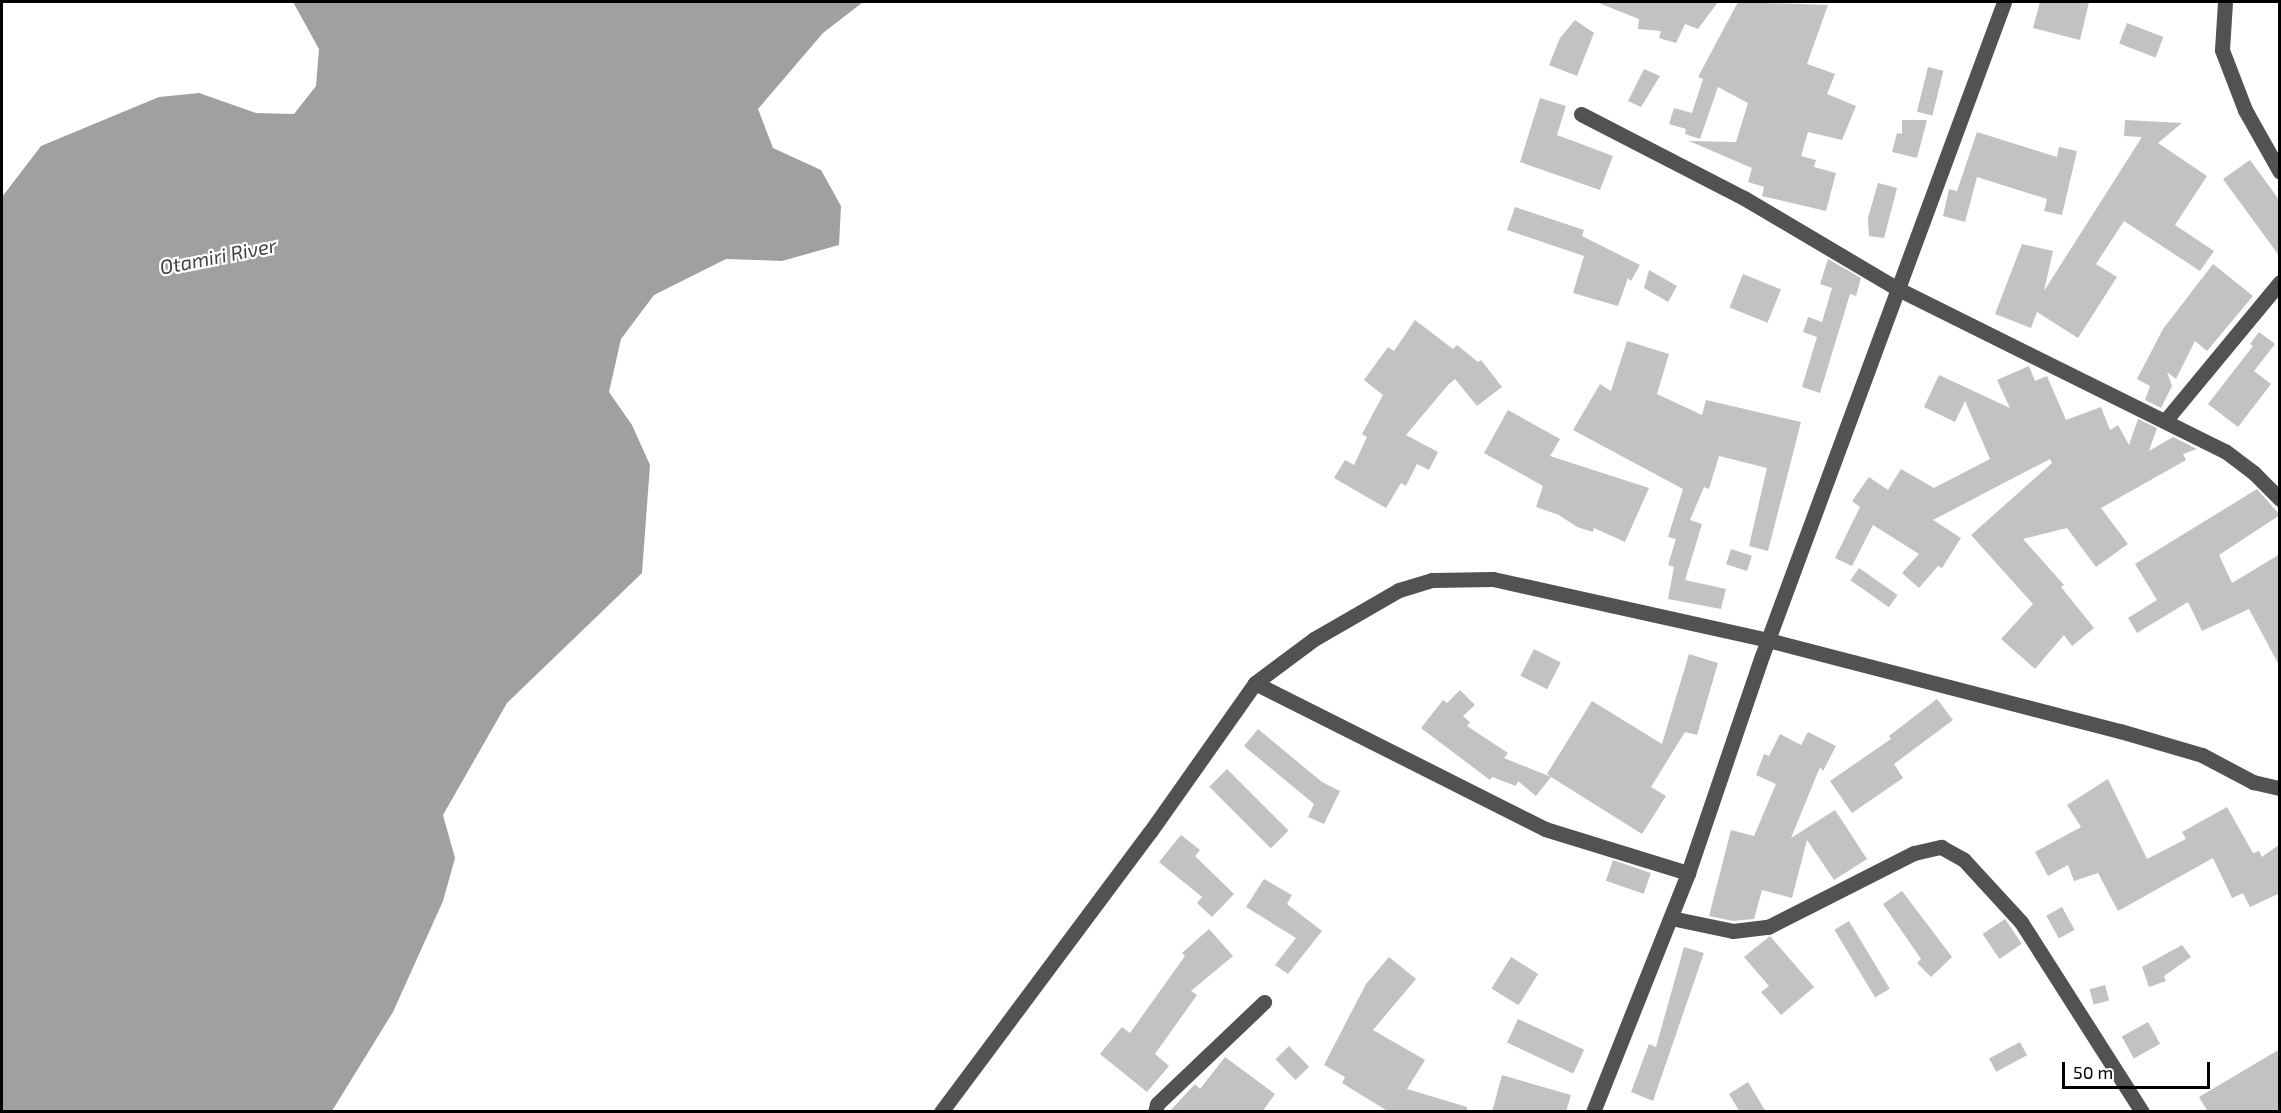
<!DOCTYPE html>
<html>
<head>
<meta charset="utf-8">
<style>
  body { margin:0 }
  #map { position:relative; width:2281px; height:1113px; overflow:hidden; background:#fff; font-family:"Exo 2",sans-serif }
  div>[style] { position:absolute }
  .water>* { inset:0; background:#a0a0a0 }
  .building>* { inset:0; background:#c2c2c2; transform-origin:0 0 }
  .minor>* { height:15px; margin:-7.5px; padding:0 7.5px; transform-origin:7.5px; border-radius:7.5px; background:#525252 }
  span { translate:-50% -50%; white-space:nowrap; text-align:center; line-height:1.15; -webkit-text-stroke:4.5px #fff; paint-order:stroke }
  .water-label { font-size:20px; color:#414141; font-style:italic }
  .frame { position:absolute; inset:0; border:3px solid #000; pointer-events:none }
  .scale { position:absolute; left:2062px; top:1062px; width:148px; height:27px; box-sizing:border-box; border:3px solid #000; border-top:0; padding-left:8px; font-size:18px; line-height:21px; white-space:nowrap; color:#000; -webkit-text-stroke:4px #fff; paint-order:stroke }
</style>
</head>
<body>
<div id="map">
  <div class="water">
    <i style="clip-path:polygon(293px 2px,863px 2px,823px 33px,758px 109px,773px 148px,821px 170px,841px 206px,839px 245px,782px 261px,726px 259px,654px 295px,621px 339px,609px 392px,632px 425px,650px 465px,642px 573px,507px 703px,443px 815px,455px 858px,443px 901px,393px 1012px,332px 1111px,2px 1111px,2px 197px,41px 146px,159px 97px,199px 93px,256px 113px,294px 114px,316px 86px,319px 49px)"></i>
  </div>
  <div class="building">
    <i style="clip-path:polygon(1596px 2px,1718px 2px,1698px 29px,1685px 24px,1676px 43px,1659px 38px,1661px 31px,1638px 29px,1639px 19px)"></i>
    <i style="clip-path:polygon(1738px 2px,1828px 5px,1807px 64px,1835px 74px,1827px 94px,1856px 106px,1842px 140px,1808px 132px,1801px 156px,1816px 160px,1814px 167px,1836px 173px,1826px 211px,1762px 196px,1764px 187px,1748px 182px,1752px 168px,1689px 141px,1736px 142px,1748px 103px,1718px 87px,1700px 139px,1685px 134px,1686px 129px,1669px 124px,1674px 108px,1692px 113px,1703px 79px,1698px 77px)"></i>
    <i style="clip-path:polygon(2040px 2px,2089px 2px,2080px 40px,2033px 28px)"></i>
    <i style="clip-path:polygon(1575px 20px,1594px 33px,1577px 76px,1549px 65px,1560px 38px)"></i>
    <i style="left:2127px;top:23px;width:39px;height:22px;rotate:21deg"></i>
    <i style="left:1928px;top:67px;width:16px;height:46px;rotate:14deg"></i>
    <i style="clip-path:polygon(1644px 69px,1660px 76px,1641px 107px,1628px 101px)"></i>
    <i style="clip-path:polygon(1540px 98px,1566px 106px,1557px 135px,1613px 156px,1600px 190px,1520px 162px)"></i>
    <i style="clip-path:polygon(1902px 120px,1927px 120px,1917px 158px,1892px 152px,1897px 133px,1902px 134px)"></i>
    <i style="clip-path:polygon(2125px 120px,2182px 123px,2158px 143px,2207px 176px,2175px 225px,2214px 251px,2200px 271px,2124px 221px,2096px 264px,2117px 277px,2078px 338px,2037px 312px,2031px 328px,1995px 314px,2022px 244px,2053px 251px,2044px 291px,2142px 137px,2124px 136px)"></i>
    <i style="clip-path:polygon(1977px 132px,2057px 157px,2059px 147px,2077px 151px,2062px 215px,2044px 211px,2047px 199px,1977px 177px,1965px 222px,1943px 216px,1949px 189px,1957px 191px)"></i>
    <i style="clip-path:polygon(2250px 160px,2280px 201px,2280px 257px,2223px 179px)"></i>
    <i style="clip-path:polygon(1878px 183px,1897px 188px,1884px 238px,1869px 236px,1868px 218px)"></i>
    <i style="clip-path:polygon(1515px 207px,1584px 230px,1582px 236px,1640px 265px,1631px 281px,1628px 278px,1618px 306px,1573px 293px,1584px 256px,1507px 230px)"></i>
    <i style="clip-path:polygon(1828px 259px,1861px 278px,1856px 296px,1850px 294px,1820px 393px,1802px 387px,1817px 337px,1803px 332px,1808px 317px,1822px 322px,1832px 288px,1820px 284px)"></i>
    <i style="clip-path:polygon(2213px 264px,2253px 296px,2207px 351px,2195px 341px,2176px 379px,2167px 372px,2172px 386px,2161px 408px,2145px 400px,2150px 386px,2137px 379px,2163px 329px)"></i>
    <i style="clip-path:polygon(1649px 270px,1677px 286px,1668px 302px,1644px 288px)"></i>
    <i style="left:1743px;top:274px;width:41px;height:36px;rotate:22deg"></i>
    <i style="clip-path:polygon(1415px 320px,1453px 349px,1457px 345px,1478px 362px,1481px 360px,1502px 387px,1477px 406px,1455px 379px,1448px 385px,1406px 435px,1438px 452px,1429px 470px,1417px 464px,1406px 486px,1401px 483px,1386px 508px,1334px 478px,1345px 460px,1354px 465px,1367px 437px,1362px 434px,1383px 395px,1364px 380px,1388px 347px,1394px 351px)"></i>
    <i style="clip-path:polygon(2259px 332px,2275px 344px,2254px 371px,2271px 384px,2238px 427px,2208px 404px,2253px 346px,2250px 344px)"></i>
    <i style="clip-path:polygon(1627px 341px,1669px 354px,1657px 394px,1702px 415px,1706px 400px,1801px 422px,1768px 551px,1749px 546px,1767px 468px,1719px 456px,1709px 489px,1704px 487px,1690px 520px,1702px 524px,1685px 580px,1726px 589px,1721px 609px,1668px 599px,1674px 567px,1668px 565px,1676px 539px,1668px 537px,1683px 489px,1573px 430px,1600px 384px,1611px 391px)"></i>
    <i style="clip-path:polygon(2029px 366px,2035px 381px,2047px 376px,2066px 420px,2101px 407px,2110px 430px,2118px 425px,2129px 445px,2138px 419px,2157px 428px,2149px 451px,2173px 437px,2197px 449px,2183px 454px,2186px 460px,2101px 508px,2128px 544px,2096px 567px,2067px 528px,2023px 539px,2064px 585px,2061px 587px,2094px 628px,2072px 646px,2064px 635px,2035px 669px,2001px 639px,2033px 604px,1971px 535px,2052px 463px,2050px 459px,1933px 520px,1961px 538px,1942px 568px,1938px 566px,1919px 588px,1902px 573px,1919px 554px,1873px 525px,1852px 566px,1835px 558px,1860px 507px,1852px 501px,1869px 477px,1888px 490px,1901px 469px,1934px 488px,1990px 459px,1965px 401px,1955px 422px,1924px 407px,1939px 375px,2010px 408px,1997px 380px)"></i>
    <i style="clip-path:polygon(1508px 410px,1560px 439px,1550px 456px,1649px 488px,1625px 542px,1594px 528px,1593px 532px,1577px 527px,1559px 515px,1536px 507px,1543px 486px,1484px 453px)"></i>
    <i style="clip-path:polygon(2257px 489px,2280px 515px,2219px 555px,2232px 583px,2280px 554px,2280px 667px,2249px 609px,2202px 631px,2188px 602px,2137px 633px,2128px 618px,2157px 600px,2135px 564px)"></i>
    <i style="left:1731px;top:549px;width:22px;height:16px;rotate:18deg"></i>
    <i style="left:1859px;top:568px;width:47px;height:15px;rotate:35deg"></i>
    <i style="left:1534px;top:649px;width:30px;height:30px;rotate:27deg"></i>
    <i style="clip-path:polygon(1689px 654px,1718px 663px,1697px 735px,1685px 732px,1651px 787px,1666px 796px,1642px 834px,1551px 777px,1536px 796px,1518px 781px,1516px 786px,1492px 777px,1490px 780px,1421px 728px,1443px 700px,1447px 703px,1460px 690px,1475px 705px,1463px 716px,1470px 722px,1467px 726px,1508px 753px,1504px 758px,1551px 777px,1547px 774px,1592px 701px,1662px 744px)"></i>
    <i style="clip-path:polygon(1937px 699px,1953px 720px,1894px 764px,1903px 778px,1852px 813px,1830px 781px,1891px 739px,1889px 736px)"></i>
    <i style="clip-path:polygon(1258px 729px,1322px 782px,1340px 791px,1324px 824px,1308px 817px,1314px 804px,1244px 746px)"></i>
    <i style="clip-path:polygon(1808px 732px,1836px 746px,1823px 771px,1820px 767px,1791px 838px,1835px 810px,1867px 859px,1834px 880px,1807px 840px,1792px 898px,1762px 890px,1754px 919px,1733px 921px,1709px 916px,1731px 830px,1754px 836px,1776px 784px,1756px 775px,1764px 754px,1769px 756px,1780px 734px,1801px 745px)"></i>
    <i style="left:1227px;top:769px;width:87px;height:25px;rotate:45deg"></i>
    <i style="clip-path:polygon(2108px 779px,2147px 859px,2186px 839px,2182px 832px,2227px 807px,2253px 853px,2259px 851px,2262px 857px,2280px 844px,2280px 893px,2250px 907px,2243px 893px,2232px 898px,2213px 858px,2118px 911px,2098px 873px,2074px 881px,2068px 865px,2048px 876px,2035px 852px,2081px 827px,2067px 805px)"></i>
    <i style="clip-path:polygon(1181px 835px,1200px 850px,1195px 856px,1234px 894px,1212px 917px,1197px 903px,1202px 897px,1159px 862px)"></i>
    <i style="left:1613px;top:860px;width:40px;height:22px;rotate:19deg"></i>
    <i style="clip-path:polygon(1264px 879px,1292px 895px,1287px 904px,1322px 931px,1288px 974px,1275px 965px,1296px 938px,1246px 907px)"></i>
    <i style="clip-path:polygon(1902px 891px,1952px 957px,1931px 977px,1917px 963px,1921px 959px,1883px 904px)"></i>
    <i style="left:2062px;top:907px;width:26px;height:18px;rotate:61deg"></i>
    <i style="left:2005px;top:919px;width:30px;height:27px;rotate:56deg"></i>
    <i style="left:1849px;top:921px;width:79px;height:17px;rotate:59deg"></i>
    <i style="clip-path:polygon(1209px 929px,1233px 956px,1191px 991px,1197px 995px,1155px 1054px,1169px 1066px,1147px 1092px,1100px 1054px,1122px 1027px,1130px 1033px,1185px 956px,1182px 953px)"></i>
    <i style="clip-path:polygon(1770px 936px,1814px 987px,1781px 1015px,1761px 992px,1769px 986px,1744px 957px)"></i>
    <i style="clip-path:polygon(2182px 945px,2191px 957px,2164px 976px,2166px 981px,2149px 987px,2142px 967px)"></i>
    <i style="clip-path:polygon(1684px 947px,1704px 953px,1653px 1101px,1631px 1092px,1649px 1044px,1656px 1047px)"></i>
    <i style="clip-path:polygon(1389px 957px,1416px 979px,1373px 1030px,1425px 1060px,1407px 1089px,1467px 1107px,1467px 1112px,1389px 1112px,1342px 1083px,1345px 1077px,1324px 1065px,1366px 984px)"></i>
    <i style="left:1511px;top:957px;width:32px;height:37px;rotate:32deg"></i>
    <i style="left:2105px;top:985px;width:16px;height:16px;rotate:75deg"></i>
    <i style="left:1518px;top:1019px;width:73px;height:26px;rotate:25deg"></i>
    <i style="left:2148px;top:1022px;width:25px;height:30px;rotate:61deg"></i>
    <i style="left:2020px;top:1042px;width:15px;height:35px;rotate:62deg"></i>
    <i style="left:1289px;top:1046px;width:29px;height:19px;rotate:46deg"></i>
    <i style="clip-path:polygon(2280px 1049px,2280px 1112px,2208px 1112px,2199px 1097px)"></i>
    <i style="clip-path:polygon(1225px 1057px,1275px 1094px,1262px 1112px,1169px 1112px,1195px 1084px,1200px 1089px)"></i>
    <i style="clip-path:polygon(1502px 1075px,1571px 1095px,1566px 1112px,1492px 1112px)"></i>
    <i style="clip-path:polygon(1748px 1082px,1766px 1112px,1740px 1112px,1729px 1094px)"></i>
  </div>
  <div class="minor">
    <i style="left:2225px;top:2px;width:48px;rotate:93.6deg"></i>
    <i style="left:2222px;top:50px;width:64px;rotate:69deg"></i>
    <i style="left:2245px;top:110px;width:71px;rotate:60.6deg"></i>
    <i style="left:1581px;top:114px;width:183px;rotate:27.3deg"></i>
    <i style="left:1744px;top:198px;width:179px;rotate:30.6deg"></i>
    <i style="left:1898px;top:289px;width:365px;rotate:26.4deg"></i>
    <i style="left:2225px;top:451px;width:36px;rotate:37deg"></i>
    <i style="left:2254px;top:473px;width:37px;rotate:45deg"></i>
    <i style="left:2165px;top:421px;width:180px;rotate:-50.4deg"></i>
    <i style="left:1255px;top:683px;width:325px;rotate:26.7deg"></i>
    <i style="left:1545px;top:829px;width:150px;rotate:17.1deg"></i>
    <i style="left:1671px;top:918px;width:63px;rotate:11.8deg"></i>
    <i style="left:1733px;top:931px;width:35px;rotate:-7deg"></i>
    <i style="left:1768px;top:927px;width:164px;rotate:-26.9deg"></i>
    <i style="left:1914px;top:853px;width:28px;rotate:-13deg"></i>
    <i style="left:1941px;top:847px;width:26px;rotate:29deg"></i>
    <i style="left:1964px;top:860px;width:84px;rotate:47.4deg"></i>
    <i style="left:2021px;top:922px;width:225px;rotate:57.5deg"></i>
    <i style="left:941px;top:1112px;width:349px;rotate:-53.3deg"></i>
    <i style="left:1150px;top:832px;width:182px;rotate:-54.8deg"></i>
    <i style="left:1255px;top:683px;width:74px;rotate:-36.7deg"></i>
    <i style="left:1314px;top:639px;width:98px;rotate:-30deg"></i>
    <i style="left:1399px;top:590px;width:34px;rotate:-17deg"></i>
    <i style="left:1432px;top:580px;width:61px;rotate:-0.9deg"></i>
    <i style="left:1493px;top:579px;width:282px;rotate:12.5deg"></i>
    <i style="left:1768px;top:640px;width:364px;rotate:14.5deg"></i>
    <i style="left:2120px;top:731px;width:85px;rotate:16.3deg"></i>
    <i style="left:2202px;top:755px;width:58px;rotate:27.9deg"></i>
    <i style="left:2253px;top:782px;width:28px;rotate:13deg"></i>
    <i style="left:1155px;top:1112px;width:8px;rotate:-76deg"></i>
    <i style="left:1157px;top:1104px;width:148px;rotate:-43.6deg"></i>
    <i style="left:1593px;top:1112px;width:257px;rotate:-68.3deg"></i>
    <i style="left:1688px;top:873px;width:229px;rotate:-71.2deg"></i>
    <i style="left:1762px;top:656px;width:697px;rotate:-69.69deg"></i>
  </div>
  <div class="water-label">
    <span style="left:218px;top:256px;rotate:-11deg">Otamiri River</span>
  </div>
  <div class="frame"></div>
  <div class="scale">50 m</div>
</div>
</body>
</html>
